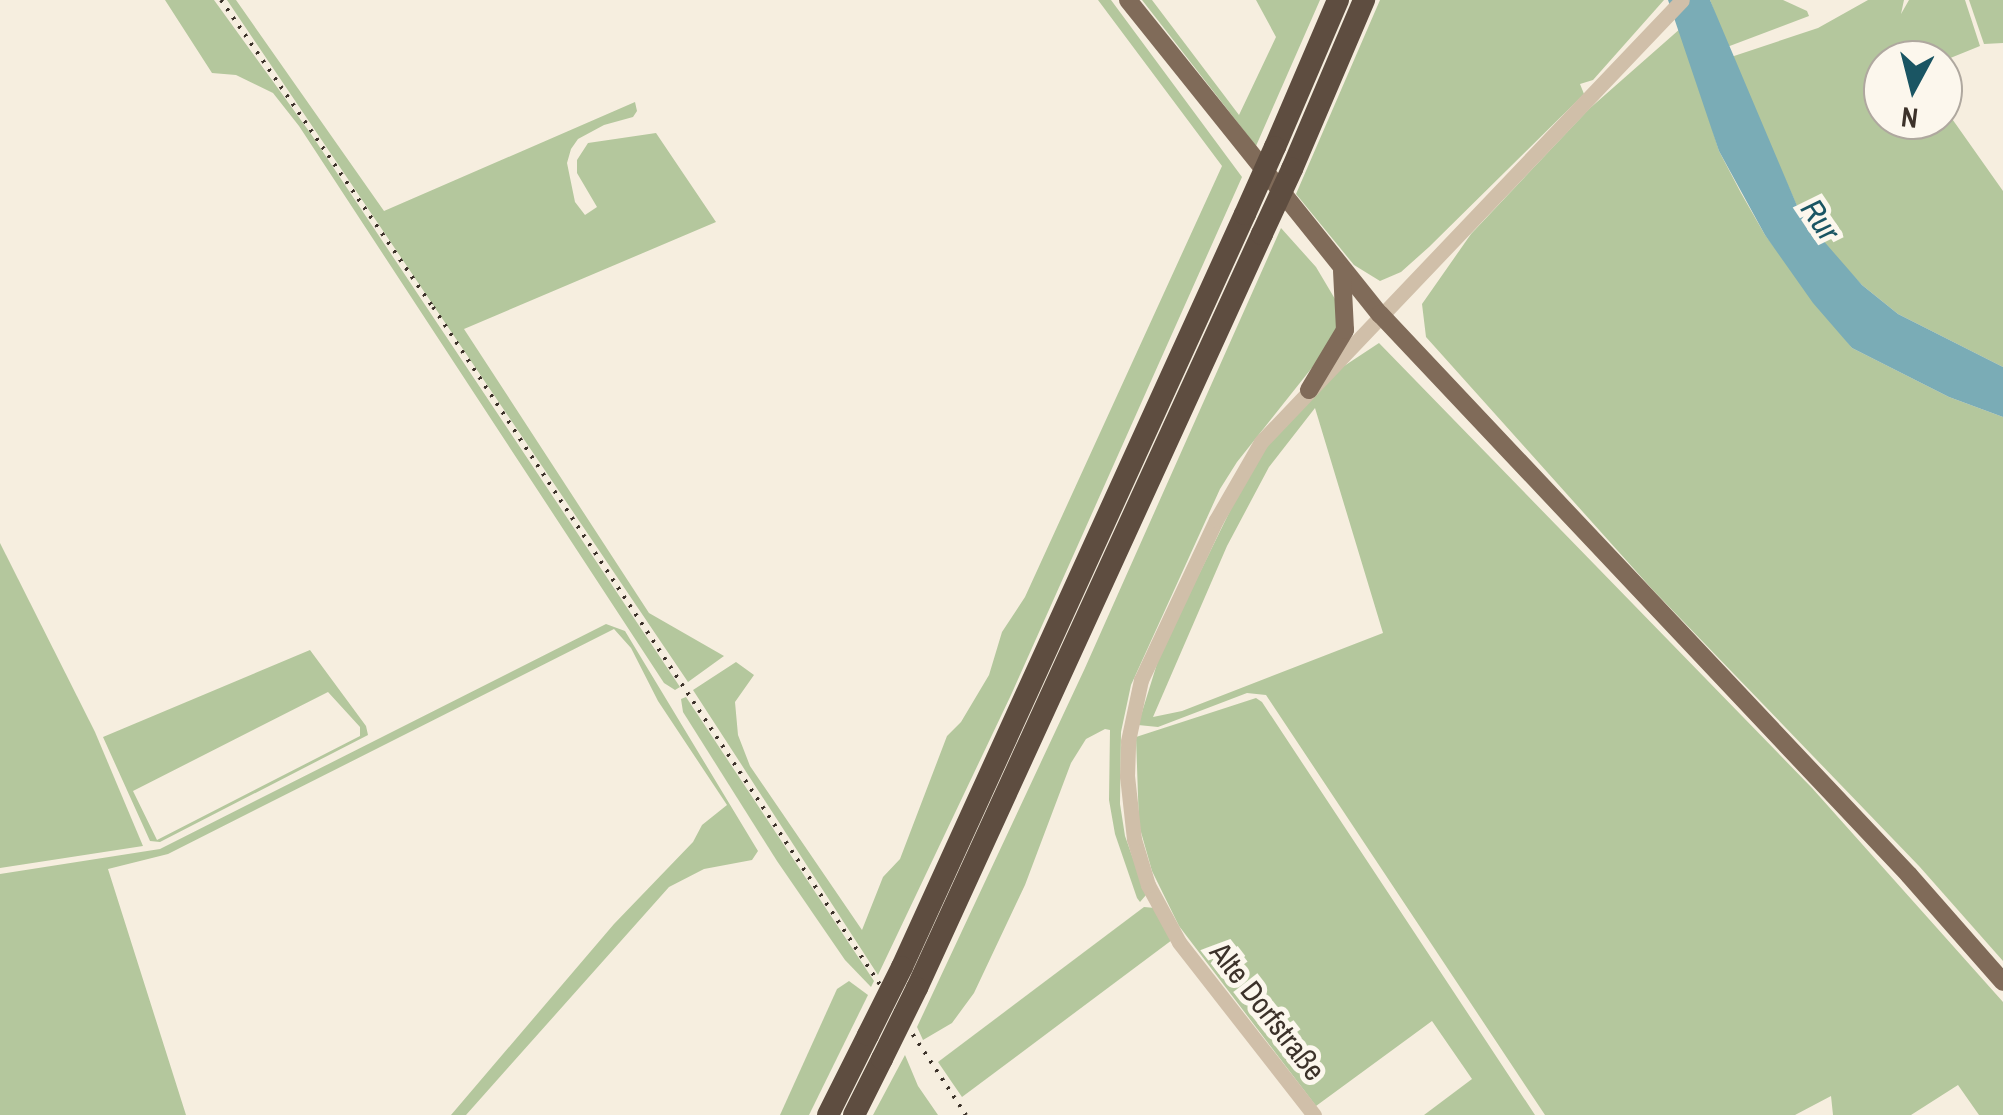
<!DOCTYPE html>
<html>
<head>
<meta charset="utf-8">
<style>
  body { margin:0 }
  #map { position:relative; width:2003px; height:1115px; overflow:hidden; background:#f6eedf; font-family:"Archivo Narrow",sans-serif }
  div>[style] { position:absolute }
  .green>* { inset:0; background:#b4c79d }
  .water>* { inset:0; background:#7aacb6 }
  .minor>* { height:15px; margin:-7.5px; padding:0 7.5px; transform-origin:7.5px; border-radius:7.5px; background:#d0bfa9 }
  .major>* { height:18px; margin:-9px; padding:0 9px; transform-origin:9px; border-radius:9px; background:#806b59 }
  .highway>* { height:22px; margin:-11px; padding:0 11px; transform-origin:11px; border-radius:11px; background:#5e4d40 }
  .rail>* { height:4px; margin-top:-2px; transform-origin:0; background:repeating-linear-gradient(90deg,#3c322a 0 2.5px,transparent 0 10.5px) }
  .highway-bridge>* { height:22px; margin:-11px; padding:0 11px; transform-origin:11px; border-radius:11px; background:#5e4d40 }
  span { translate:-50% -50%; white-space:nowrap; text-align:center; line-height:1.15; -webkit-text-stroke:10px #fcf7ed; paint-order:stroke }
  .street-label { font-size:30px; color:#3c322a }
  .water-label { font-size:32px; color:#1a5563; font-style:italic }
  .north { position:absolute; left:1863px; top:40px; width:100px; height:100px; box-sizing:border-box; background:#fcf7ed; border:2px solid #afa89f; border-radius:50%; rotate:187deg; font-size:28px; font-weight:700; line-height:40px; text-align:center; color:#3c322a }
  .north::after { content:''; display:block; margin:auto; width:35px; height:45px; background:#1a5563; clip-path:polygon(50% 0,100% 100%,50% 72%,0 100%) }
</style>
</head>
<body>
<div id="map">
  <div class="green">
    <i style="clip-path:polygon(165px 0,214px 0,311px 134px,680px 687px,675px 690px,664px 683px,299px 126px,273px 93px,236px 75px,212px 73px)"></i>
    <i style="clip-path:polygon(227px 0,236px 0,384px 211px,635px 102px,637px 111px,633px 117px,604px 125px,578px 139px,571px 149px,567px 163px,575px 202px,585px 215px,597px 207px,577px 173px,577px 160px,588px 143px,656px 133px,716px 222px,464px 329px,649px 613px,724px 656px,688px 682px)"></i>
    <i style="clip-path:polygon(1098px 0,1111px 0,1242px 177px,1011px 695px,878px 975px,693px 690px,736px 662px,754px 675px,735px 702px,738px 735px,750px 766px,862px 930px,883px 877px,900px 859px,947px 736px,961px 722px,989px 675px,1002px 632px,1025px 597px,1222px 166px)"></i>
    <i style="clip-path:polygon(1142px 0,1152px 0,1239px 115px,1276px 37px,1256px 0,1320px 0,1256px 146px)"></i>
    <i style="clip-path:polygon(1380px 0,1664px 0,1593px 80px,1580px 84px,1584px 94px,1429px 247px,1401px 272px,1380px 281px,1354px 265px,1296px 194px)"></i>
    <i style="clip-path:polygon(1710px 0,1783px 0,1807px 11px,1809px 16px,1727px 47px)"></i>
    <i style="clip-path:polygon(1868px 0,1904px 0,1901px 14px,1909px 0,1965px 0,1980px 46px,1943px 61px,1883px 60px,1883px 120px,1943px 120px,1943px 106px,2003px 191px,2003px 367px,1898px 314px,1862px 285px,1816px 236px,1801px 215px,1731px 57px,1818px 28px)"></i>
    <i style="clip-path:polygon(1969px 0,2003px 0,2003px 43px,1984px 44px)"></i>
    <i style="clip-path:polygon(1681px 28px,1719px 151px,1741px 193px,1765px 235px,1852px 348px,1949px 397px,2003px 417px,2003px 961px,1919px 866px,1652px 589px,1426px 337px,1422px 304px,1471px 234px,1589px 109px)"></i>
    <i style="clip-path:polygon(1281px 228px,1316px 267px,1335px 299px,1338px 335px,1237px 462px,1220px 489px,1131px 685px,1121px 732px,1120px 804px,1125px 836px,1146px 895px,1140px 902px,1137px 898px,1115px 834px,1109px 800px,1110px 730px,1105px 729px,1086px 739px,1071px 763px,1025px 885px,974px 993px,952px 1023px,923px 1040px,917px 1027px,1085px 668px)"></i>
    <i style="clip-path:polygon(evenodd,1379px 343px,1812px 788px,2003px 1002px,2003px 1115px,1979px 1115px,1958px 1085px,1911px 1115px,1833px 1115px,1831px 1096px,1795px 1115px,1545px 1115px,1266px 695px,1247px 693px,1158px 727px,1138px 725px,1160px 654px,1250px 470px,1270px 442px,1335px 372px,1379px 343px,1315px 408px,1383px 633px,1182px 711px,1153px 717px,1227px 546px,1269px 467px,1315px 408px)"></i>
    <i style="clip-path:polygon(0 543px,95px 732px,143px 846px,0 868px)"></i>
    <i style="clip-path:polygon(606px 624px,625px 631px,758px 851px,752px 860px,704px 869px,669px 887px,466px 1115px,451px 1115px,614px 924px,693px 842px,702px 825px,727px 805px,658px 701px,631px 648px,614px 629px,168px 854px,108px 869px,186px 1115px,0 1115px,0 874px,160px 849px)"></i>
    <i style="clip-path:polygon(evenodd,310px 650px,366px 726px,368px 735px,160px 842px,150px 841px,103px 737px,310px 650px,328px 692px,360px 727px,360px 736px,157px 840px,133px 791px,328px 692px)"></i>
    <i style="clip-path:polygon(686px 697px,874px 981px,871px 987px,845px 960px,777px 861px,683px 712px,681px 699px)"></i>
    <i style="clip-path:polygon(1256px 698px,1262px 702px,1535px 1115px,1424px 1115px,1472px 1079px,1432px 1021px,1316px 1106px,1179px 926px,1152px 871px,1139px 825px,1136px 737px)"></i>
    <i style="clip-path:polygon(1144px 907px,1155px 908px,1172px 940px,962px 1097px,938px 1062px)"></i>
    <i style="clip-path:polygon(849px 981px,868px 995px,809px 1115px,780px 1115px,837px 989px)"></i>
    <i style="clip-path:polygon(905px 1055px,918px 1086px,938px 1115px,873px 1115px)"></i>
  </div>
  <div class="water">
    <i style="clip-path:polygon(1668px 0,1710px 0,1801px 215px,1862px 285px,1898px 314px,2003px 367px,2003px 417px,1949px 397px,1852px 348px,1813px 303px,1765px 235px,1719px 151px)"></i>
  </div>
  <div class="minor">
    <i style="left:1314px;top:1115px;width:219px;rotate:-128deg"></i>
    <i style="left:1179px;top:942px;width:65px;rotate:-118.5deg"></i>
    <i style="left:1148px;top:885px;width:48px;rotate:-106.9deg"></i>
    <i style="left:1134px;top:839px;width:63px;rotate:-96.3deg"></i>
    <i style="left:1127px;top:776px;width:35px;rotate:-88deg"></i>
    <i style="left:1128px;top:741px;width:62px;rotate:-78deg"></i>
    <i style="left:1141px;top:680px;width:177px;rotate:-64.9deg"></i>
    <i style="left:1216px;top:520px;width:90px;rotate:-60deg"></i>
    <i style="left:1261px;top:442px;width:610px;rotate:-46.39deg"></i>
  </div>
  <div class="major">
    <i style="left:1128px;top:0;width:403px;rotate:51.3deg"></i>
    <i style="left:1380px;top:314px;width:771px;rotate:46.68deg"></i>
    <i style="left:1909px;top:875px;width:142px;rotate:48.7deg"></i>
    <i style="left:1309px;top:390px;width:70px;rotate:-59deg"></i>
    <i style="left:1345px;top:330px;width:59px;rotate:-92.9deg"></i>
  </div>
  <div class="highway">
    <i style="left:1275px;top:147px;width:160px;rotate:-66.8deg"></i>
    <i style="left:1292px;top:169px;width:184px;rotate:-66.9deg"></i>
    <i style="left:902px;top:967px;width:827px;rotate:-65.51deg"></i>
    <i style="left:917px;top:988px;width:829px;rotate:-65.41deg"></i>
    <i style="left:828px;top:1115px;width:89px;rotate:-63.4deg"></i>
    <i style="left:854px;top:1115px;width:63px;rotate:-63.4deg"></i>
  </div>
  <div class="rail">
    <i style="left:221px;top:0;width:373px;rotate:55.4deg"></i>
    <i style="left:433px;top:307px;width:968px;rotate:56.59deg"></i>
  </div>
  <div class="highway-bridge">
    <i style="left:1245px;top:214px;width:73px;rotate:-65.9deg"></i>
    <i style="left:1262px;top:234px;width:72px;rotate:-65.2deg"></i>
    <i style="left:868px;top:1035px;width:76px;rotate:-63.4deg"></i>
    <i style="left:882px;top:1059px;width:79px;rotate:-63.8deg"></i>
  </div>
  <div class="street-label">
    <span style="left:1268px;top:1011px;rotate:52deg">Alte Dorfstraße</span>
  </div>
  <div class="water-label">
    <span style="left:1820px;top:220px;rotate:56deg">Rur</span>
  </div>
  <div class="north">N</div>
</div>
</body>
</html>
